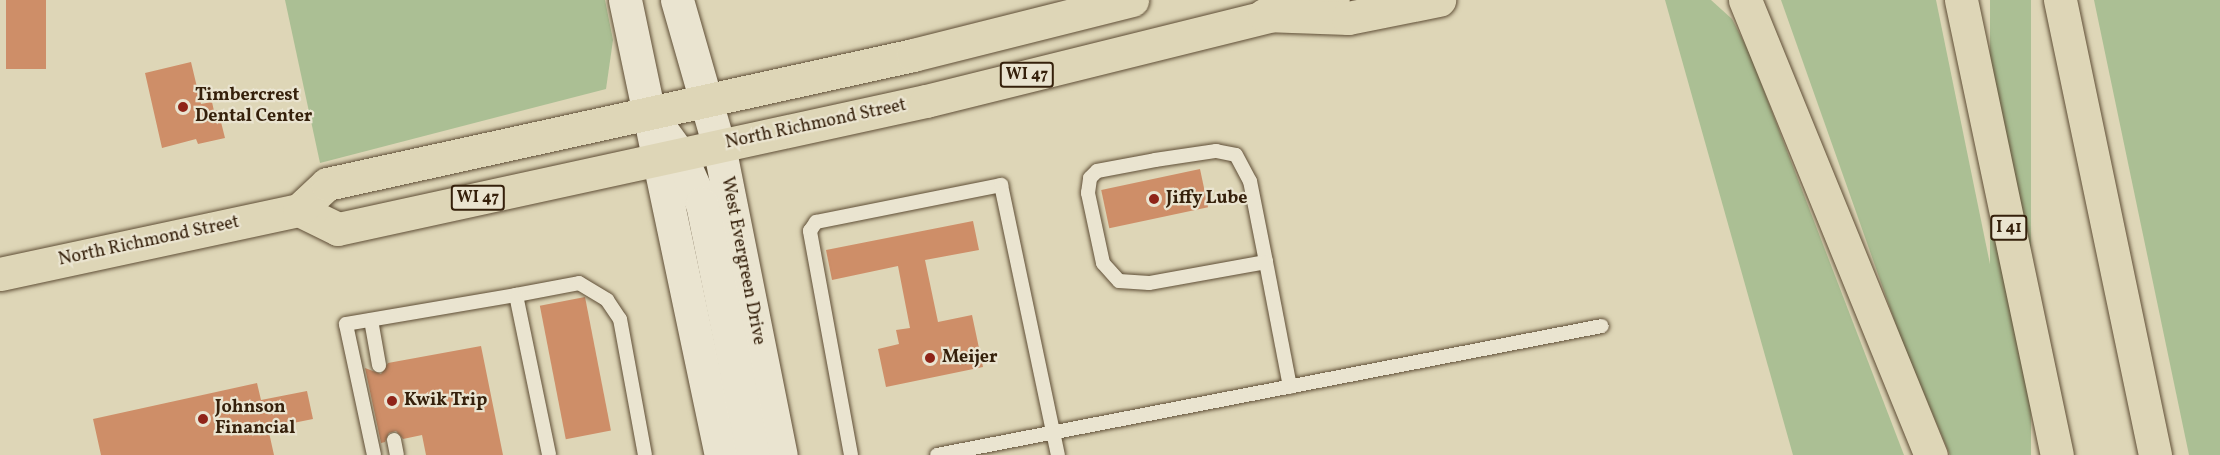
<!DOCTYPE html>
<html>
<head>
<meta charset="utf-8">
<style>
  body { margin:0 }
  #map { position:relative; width:2220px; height:455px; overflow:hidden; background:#ded6b7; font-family:Vollkorn,serif }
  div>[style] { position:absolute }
  .green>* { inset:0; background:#abbf94; transform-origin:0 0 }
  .building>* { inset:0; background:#ce8e68; transform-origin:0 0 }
  .roads { filter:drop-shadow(0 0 2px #5f4e36) drop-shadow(0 0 2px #5f4e36) }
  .lane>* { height:14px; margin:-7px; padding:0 7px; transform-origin:7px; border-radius:7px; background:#eae4d0 }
  .secondary>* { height:33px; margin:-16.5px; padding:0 16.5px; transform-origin:16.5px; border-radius:16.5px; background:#eae4d0 }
  .primary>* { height:33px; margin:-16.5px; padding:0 16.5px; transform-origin:16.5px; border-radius:16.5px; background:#ded6b7 }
  .highway>* { height:33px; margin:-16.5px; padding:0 16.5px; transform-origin:16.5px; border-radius:16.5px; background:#ded6b7 }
  .dots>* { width:16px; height:16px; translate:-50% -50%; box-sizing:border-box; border:3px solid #eae4d0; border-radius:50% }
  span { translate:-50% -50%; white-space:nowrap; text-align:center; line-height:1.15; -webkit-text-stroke:4.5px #eae4d0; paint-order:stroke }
  .shield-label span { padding:2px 4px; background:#eae4d0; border:2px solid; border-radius:4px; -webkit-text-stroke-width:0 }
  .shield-label { font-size:16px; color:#35200b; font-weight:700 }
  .poi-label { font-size:18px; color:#35200b; font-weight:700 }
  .left { translate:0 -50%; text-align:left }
  .street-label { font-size:18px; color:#35200b }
</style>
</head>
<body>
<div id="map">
  <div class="green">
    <i style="clip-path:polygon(285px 0,605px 0,613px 40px,606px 89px,320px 163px)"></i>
    <i style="clip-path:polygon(1665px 0,1711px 0,1732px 19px,1749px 52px,1904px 455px,1793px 455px)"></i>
    <i style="clip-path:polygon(1781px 0,1936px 0,2029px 455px,1950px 455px,1901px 339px)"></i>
    <i style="left:1990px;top:0;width:41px;height:465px"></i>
    <i style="clip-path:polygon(2094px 0,2220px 0,2220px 455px,2189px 455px)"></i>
  </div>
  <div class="building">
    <i style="left:6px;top:0;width:40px;height:69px"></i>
    <i style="clip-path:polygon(191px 62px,201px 104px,212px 102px,214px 111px,218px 110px,225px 138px,198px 144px,196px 139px,162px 148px,145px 73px)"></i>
    <i style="left:1200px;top:169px;width:39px;height:101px;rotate:78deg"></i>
    <i style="clip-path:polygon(973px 221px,979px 250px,925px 260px,938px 322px,972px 315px,983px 367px,886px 387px,878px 349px,899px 344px,896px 330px,910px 328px,898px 266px,832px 280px,826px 250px)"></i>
    <i style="left:585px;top:297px;width:136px;height:46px;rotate:79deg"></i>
    <i style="clip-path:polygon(481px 346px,503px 455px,426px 455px,422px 435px,403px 439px,396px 431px,389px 433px,385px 442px,381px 443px,365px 368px,381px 374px,388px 363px)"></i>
    <i style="clip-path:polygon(257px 383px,261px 400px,307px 391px,313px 419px,268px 428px,274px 455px,101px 455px,93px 419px)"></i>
  </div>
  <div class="roads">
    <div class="lane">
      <i style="left:1266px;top:262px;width:119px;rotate:169.8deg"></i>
      <i style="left:1149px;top:283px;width:30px;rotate:-176deg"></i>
      <i style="left:1119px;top:281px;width:24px;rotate:-132deg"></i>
      <i style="left:1103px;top:263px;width:72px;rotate:-102.1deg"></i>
      <i style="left:1088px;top:193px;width:15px;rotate:-82deg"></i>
      <i style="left:1090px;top:178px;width:10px;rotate:-45deg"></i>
      <i style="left:1097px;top:171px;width:59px;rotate:-10.7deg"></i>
      <i style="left:1155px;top:160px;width:62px;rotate:-8.4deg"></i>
      <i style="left:1216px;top:151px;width:20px;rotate:11deg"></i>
      <i style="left:1236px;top:155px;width:30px;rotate:62deg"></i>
      <i style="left:1250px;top:181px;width:83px;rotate:78.8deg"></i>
      <i style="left:1266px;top:262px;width:127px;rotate:79.1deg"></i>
      <i style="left:516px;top:295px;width:64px;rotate:-10.8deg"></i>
      <i style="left:579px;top:283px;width:33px;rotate:31deg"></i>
      <i style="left:607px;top:300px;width:23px;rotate:56deg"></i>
      <i style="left:620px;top:319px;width:138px;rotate:79.6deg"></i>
      <i style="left:371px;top:320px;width:46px;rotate:79.9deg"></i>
      <i style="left:394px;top:440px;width:15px;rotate:79deg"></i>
      <i style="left:374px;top:455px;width:134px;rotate:-102.1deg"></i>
      <i style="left:346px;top:324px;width:172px;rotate:-9.7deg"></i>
      <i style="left:516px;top:295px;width:163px;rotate:78.3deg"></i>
      <i style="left:851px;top:455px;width:228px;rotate:-100.4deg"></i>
      <i style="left:810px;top:231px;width:11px;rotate:-56deg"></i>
      <i style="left:816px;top:222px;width:189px;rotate:-11.3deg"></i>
      <i style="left:1001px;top:185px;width:276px;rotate:78.1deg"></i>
      <i style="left:937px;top:455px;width:677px;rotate:-10.98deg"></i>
    </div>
    <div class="secondary">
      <i style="left:625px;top:0;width:465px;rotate:78.1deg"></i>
      <i style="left:677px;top:0;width:152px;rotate:74deg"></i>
      <i style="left:719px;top:146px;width:315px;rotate:78.7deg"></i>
      <i style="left:663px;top:132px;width:29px;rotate:54deg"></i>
      <i style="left:680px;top:155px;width:54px;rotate:65.8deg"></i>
      <i style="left:702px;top:204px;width:256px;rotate:78.5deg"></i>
    </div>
    <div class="primary">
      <i style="left:299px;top:210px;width:43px;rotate:26deg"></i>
      <i style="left:338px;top:229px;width:602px;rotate:-12.28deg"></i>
      <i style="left:926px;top:101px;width:419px;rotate:-13.9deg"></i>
      <i style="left:0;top:274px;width:306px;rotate:-12.1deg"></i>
      <i style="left:299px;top:210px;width:38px;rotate:-43deg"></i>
      <i style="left:327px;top:184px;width:600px;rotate:-12.41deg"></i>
      <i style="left:913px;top:55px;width:226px;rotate:-14.1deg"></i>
    </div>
    <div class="highway">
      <i style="left:1745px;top:0;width:492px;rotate:67.8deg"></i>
      <i style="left:1961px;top:0;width:465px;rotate:78.1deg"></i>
      <i style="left:2060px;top:0;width:465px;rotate:78.2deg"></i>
      <i style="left:1264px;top:15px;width:84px;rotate:2deg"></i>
      <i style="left:1348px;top:18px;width:93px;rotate:-11.2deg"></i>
    </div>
  </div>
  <div class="dots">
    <i style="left:183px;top:107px;background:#8f2418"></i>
    <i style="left:1154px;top:199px;background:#8f2418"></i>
    <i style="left:930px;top:358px;background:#8f2418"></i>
    <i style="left:392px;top:401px;background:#8f2418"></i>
    <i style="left:203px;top:419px;background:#8f2418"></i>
  </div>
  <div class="shield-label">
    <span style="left:1027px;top:75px">WI 47</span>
    <span style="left:478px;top:198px">WI 47</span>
    <span style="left:2009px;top:228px">I 41</span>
  </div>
  <div class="poi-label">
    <span class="left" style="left:195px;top:107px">Timbercrest<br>Dental Center</span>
    <span class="left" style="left:1166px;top:199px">Jiffy Lube</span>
    <span class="left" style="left:942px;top:358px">Meijer</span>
    <span class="left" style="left:404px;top:401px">Kwik Trip</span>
    <span class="left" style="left:215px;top:419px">Johnson<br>Financial</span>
  </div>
  <div class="street-label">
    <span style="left:816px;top:125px;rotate:-12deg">North Richmond Street</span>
    <span style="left:149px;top:242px;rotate:-12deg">North Richmond Street</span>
    <span style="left:742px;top:261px;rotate:79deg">West Evergreen Drive</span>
  </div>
</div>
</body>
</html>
